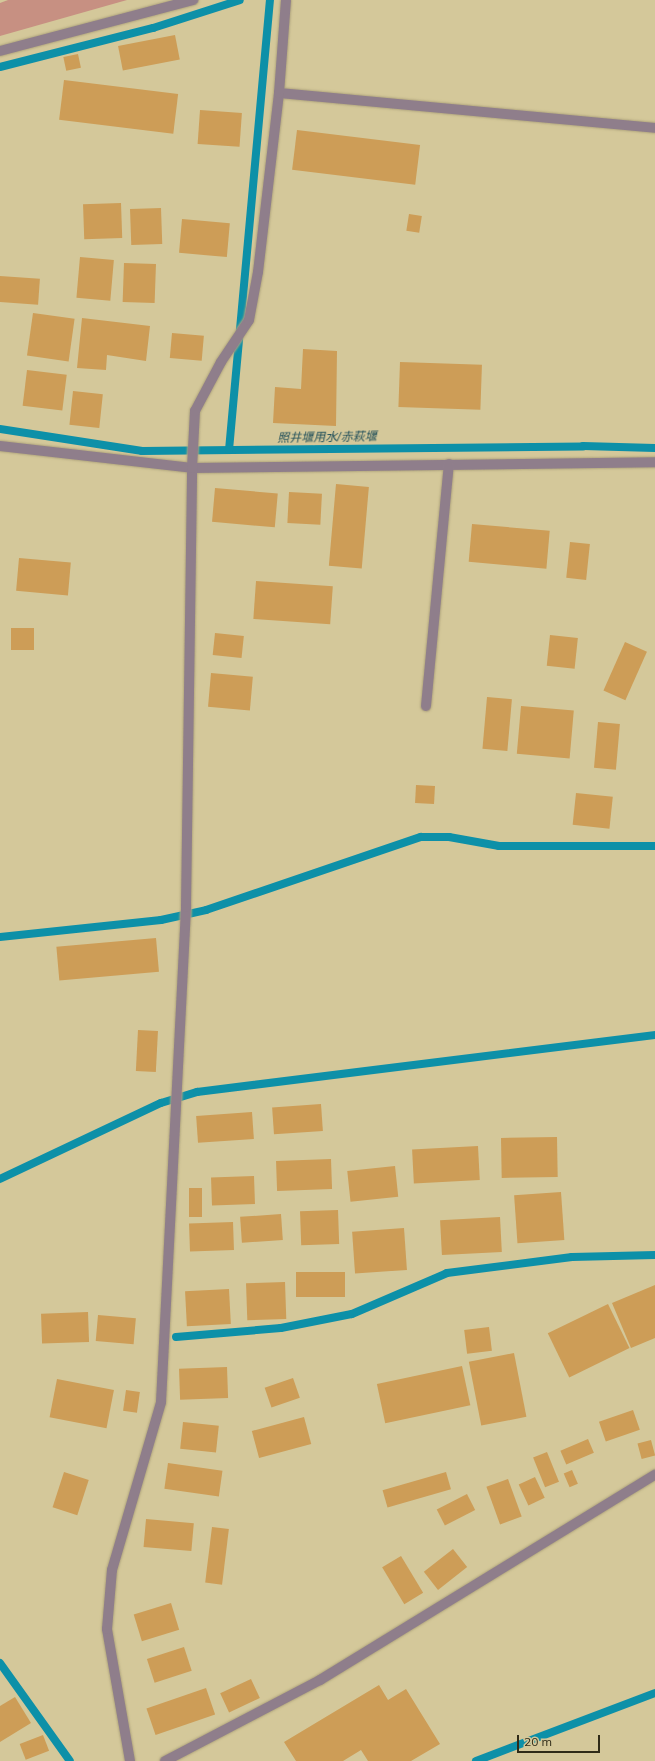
<!DOCTYPE html>
<html>
<head>
<meta charset="utf-8">
<style>
  body { margin:0 }
  #map { position:relative; width:655px; height:1761px; overflow:hidden; background:#d4c89a; font-family:Mulish,"Noto Sans JP",sans-serif }
  div>[style] { position:absolute }
  .green>* { inset:0; background:#c79082 }
  .stream>* { height:8px; margin:-4px; padding:0 4px; transform-origin:4px; border-radius:4px; background:#0d90a8 }
  .building>* { inset:0; background:#cd9d57; transform-origin:0 0 }
  .roads { filter:drop-shadow(0 0 1px #b0a57d) drop-shadow(0 0 1px #b0a57d) }
  .minor>* { height:10px; margin:-5px; padding:0 5px; transform-origin:5px; border-radius:5px; background:#8f7e8b }
  span { translate:-50% -50%; white-space:nowrap; text-align:center; line-height:1.15; -webkit-text-stroke:3px #d4c89a; paint-order:stroke }
  .water-label { font-size:12px; color:#1f4e59; font-style:italic }
  .scale { position:absolute; left:517px; top:1735px; width:83px; height:18px; box-sizing:border-box; border:2px solid #2f2b18; border-top:0; padding-left:5px; font-size:12px; line-height:14px; white-space:nowrap; color:#2f2b18; -webkit-text-stroke:3px #d4c89a; paint-order:stroke }
</style>
</head>
<body>
<div id="map">
  <div class="green">
    <i style="clip-path:polygon(8px 0,127px 0,0 36px,0 3px)"></i>
  </div>
  <div class="stream">
    <i style="left:0;top:67px;width:158px;rotate:-14.3deg"></i>
    <i style="left:153px;top:28px;width:91px;rotate:-17.8deg"></i>
    <i style="left:0;top:429px;width:144px;rotate:8.8deg"></i>
    <i style="left:142px;top:451px;width:441px;rotate:-0.6deg"></i>
    <i style="left:583px;top:446px;width:72px;rotate:1.6deg"></i>
    <i style="left:229px;top:450px;width:452px;rotate:-84.8deg"></i>
    <i style="left:0;top:937px;width:162px;rotate:-6deg"></i>
    <i style="left:161px;top:920px;width:46px;rotate:-12.5deg"></i>
    <i style="left:206px;top:910px;width:227px;rotate:-18.8deg"></i>
    <i style="left:421px;top:837px;width:28px"></i>
    <i style="left:449px;top:837px;width:51px;rotate:10.2deg"></i>
    <i style="left:499px;top:846px;width:156px"></i>
    <i style="left:0;top:1179px;width:178px;rotate:-25.3deg"></i>
    <i style="left:161px;top:1103px;width:38px;rotate:-17deg"></i>
    <i style="left:197px;top:1092px;width:462px;rotate:-7.1deg"></i>
    <i style="left:176px;top:1337px;width:105px;rotate:-4.9deg"></i>
    <i style="left:281px;top:1328px;width:72px;rotate:-11.2deg"></i>
    <i style="left:352px;top:1314px;width:103px;rotate:-23.3deg"></i>
    <i style="left:447px;top:1273px;width:126px;rotate:-7.3deg"></i>
    <i style="left:572px;top:1257px;width:83px;rotate:-1.4deg"></i>
    <i style="left:0;top:1663px;width:120px;rotate:54.5deg"></i>
    <i style="left:476px;top:1761px;width:191px;rotate:-20.8deg"></i>
  </div>
  <div class="building">
    <i style="left:175px;top:35px;width:25px;height:58px;rotate:79deg"></i>
    <i style="left:78px;top:54px;width:14px;height:15px;rotate:78deg"></i>
    <i style="left:64px;top:80px;width:115px;height:40px;rotate:7deg"></i>
    <i style="left:200px;top:110px;width:42px;height:34px;rotate:4deg"></i>
    <i style="left:297px;top:130px;width:124px;height:40px;rotate:7deg"></i>
    <i style="left:121px;top:203px;width:35px;height:38px;rotate:88deg"></i>
    <i style="left:161px;top:208px;width:36px;height:31px;rotate:88deg"></i>
    <i style="left:409px;top:214px;width:13px;height:17px;rotate:9deg"></i>
    <i style="left:182px;top:219px;width:48px;height:34px;rotate:5deg"></i>
    <i style="left:80px;top:257px;width:34px;height:41px;rotate:5deg"></i>
    <i style="left:124px;top:263px;width:32px;height:39px;rotate:2deg"></i>
    <i style="left:0;top:276px;width:40px;height:26px;rotate:4deg"></i>
    <i style="left:33px;top:313px;width:42px;height:43px;rotate:8deg"></i>
    <i style="clip-path:polygon(82px 318px,150px 326px,146px 361px,107px 355px,106px 370px,77px 368px)"></i>
    <i style="left:172px;top:333px;width:32px;height:25px;rotate:5deg"></i>
    <i style="clip-path:polygon(303px 349px,337px 351px,336px 426px,273px 423px,275px 387px,301px 389px)"></i>
    <i style="left:400px;top:362px;width:82px;height:45px;rotate:2deg"></i>
    <i style="left:27px;top:370px;width:40px;height:36px;rotate:7deg"></i>
    <i style="left:73px;top:391px;width:30px;height:34px;rotate:6deg"></i>
    <i style="left:336px;top:484px;width:33px;height:82px;rotate:5deg"></i>
    <i style="left:215px;top:488px;width:63px;height:34px;rotate:5deg"></i>
    <i style="left:289px;top:492px;width:33px;height:31px;rotate:3deg"></i>
    <i style="left:472px;top:524px;width:78px;height:38px;rotate:5deg"></i>
    <i style="left:570px;top:542px;width:20px;height:36px;rotate:6deg"></i>
    <i style="left:19px;top:558px;width:52px;height:33px;rotate:5deg"></i>
    <i style="left:256px;top:581px;width:77px;height:38px;rotate:4deg"></i>
    <i style="left:11px;top:628px;width:23px;height:22px"></i>
    <i style="left:215px;top:633px;width:29px;height:22px;rotate:6deg"></i>
    <i style="left:550px;top:635px;width:28px;height:31px;rotate:6deg"></i>
    <i style="left:625px;top:642px;width:24px;height:53px;rotate:24deg"></i>
    <i style="left:211px;top:673px;width:42px;height:34px;rotate:5deg"></i>
    <i style="left:487px;top:697px;width:25px;height:52px;rotate:5deg"></i>
    <i style="left:521px;top:706px;width:53px;height:48px;rotate:5deg"></i>
    <i style="left:598px;top:722px;width:22px;height:46px;rotate:5deg"></i>
    <i style="left:416px;top:785px;width:19px;height:18px;rotate:3deg"></i>
    <i style="left:576px;top:793px;width:37px;height:32px;rotate:6deg"></i>
    <i style="left:156px;top:938px;width:34px;height:100px;rotate:85deg"></i>
    <i style="left:138px;top:1030px;width:20px;height:41px;rotate:3deg"></i>
    <i style="left:321px;top:1104px;width:27px;height:49px;rotate:86deg"></i>
    <i style="left:252px;top:1112px;width:27px;height:56px;rotate:86deg"></i>
    <i style="left:557px;top:1137px;width:40px;height:56px;rotate:89deg"></i>
    <i style="left:478px;top:1146px;width:34px;height:66px;rotate:87deg"></i>
    <i style="left:331px;top:1159px;width:30px;height:55px;rotate:88deg"></i>
    <i style="left:395px;top:1166px;width:31px;height:48px;rotate:84deg"></i>
    <i style="left:254px;top:1176px;width:28px;height:43px;rotate:88deg"></i>
    <i style="left:189px;top:1188px;width:13px;height:29px"></i>
    <i style="left:561px;top:1192px;width:48px;height:47px;rotate:86deg"></i>
    <i style="left:338px;top:1210px;width:34px;height:38px;rotate:88deg"></i>
    <i style="left:281px;top:1214px;width:26px;height:41px;rotate:86deg"></i>
    <i style="left:500px;top:1217px;width:35px;height:60px;rotate:87deg"></i>
    <i style="left:233px;top:1222px;width:28px;height:44px;rotate:88deg"></i>
    <i style="left:404px;top:1228px;width:42px;height:52px;rotate:86deg"></i>
    <i style="left:296px;top:1272px;width:49px;height:25px"></i>
    <i style="left:285px;top:1282px;width:37px;height:39px;rotate:88deg"></i>
    <i style="clip-path:polygon(655px 1285px,655px 1338px,631px 1348px,612px 1303px)"></i>
    <i style="left:229px;top:1289px;width:35px;height:44px;rotate:87deg"></i>
    <i style="left:608px;top:1304px;width:49px;height:67px;rotate:64deg"></i>
    <i style="left:88px;top:1312px;width:30px;height:47px;rotate:88deg"></i>
    <i style="left:98px;top:1315px;width:38px;height:26px;rotate:5deg"></i>
    <i style="left:489px;top:1327px;width:24px;height:25px;rotate:83deg"></i>
    <i style="left:514px;top:1353px;width:65px;height:46px;rotate:79deg"></i>
    <i style="left:462px;top:1366px;width:40px;height:87px;rotate:78deg"></i>
    <i style="left:227px;top:1367px;width:31px;height:48px;rotate:88deg"></i>
    <i style="left:293px;top:1378px;width:21px;height:30px;rotate:71deg"></i>
    <i style="left:57px;top:1379px;width:58px;height:39px;rotate:11deg"></i>
    <i style="left:126px;top:1390px;width:14px;height:21px;rotate:8deg"></i>
    <i style="left:633px;top:1410px;width:21px;height:36px;rotate:71deg"></i>
    <i style="left:304px;top:1417px;width:28px;height:54px;rotate:75deg"></i>
    <i style="left:183px;top:1422px;width:36px;height:27px;rotate:6deg"></i>
    <i style="left:588px;top:1439px;width:15px;height:30px;rotate:67deg"></i>
    <i style="left:651px;top:1440px;width:16px;height:14px;rotate:75deg"></i>
    <i style="left:547px;top:1452px;width:32px;height:15px;rotate:68deg"></i>
    <i style="left:168px;top:1463px;width:55px;height:26px;rotate:8deg"></i>
    <i style="left:572px;top:1470px;width:15px;height:9px;rotate:67deg"></i>
    <i style="left:64px;top:1472px;width:26px;height:37px;rotate:18deg"></i>
    <i style="left:446px;top:1472px;width:18px;height:66px;rotate:74deg"></i>
    <i style="left:535px;top:1477px;width:23px;height:18px;rotate:65deg"></i>
    <i style="left:508px;top:1479px;width:40px;height:23px;rotate:70deg"></i>
    <i style="left:467px;top:1494px;width:18px;height:34px;rotate:63deg"></i>
    <i style="left:146px;top:1519px;width:48px;height:28px;rotate:5deg"></i>
    <i style="left:212px;top:1527px;width:17px;height:56px;rotate:7deg"></i>
    <i style="left:453px;top:1549px;width:23px;height:37px;rotate:52deg"></i>
    <i style="left:401px;top:1556px;width:43px;height:22px;rotate:59deg"></i>
    <i style="left:171px;top:1603px;width:28px;height:39px;rotate:73deg"></i>
    <i style="left:184px;top:1647px;width:25px;height:39px;rotate:72deg"></i>
    <i style="left:251px;top:1679px;width:21px;height:34px;rotate:65deg"></i>
    <i style="clip-path:polygon(379px 1685px,388px 1700px,406px 1689px,440px 1744px,411px 1761px,368px 1761px,361px 1750px,343px 1761px,296px 1761px,284px 1742px)"></i>
    <i style="left:206px;top:1688px;width:28px;height:63px;rotate:71deg"></i>
    <i style="clip-path:polygon(15px 1697px,31px 1723px,0 1742px,0 1706px)"></i>
    <i style="left:43px;top:1735px;width:17px;height:25px;rotate:69deg"></i>
  </div>
  <div class="roads">
    <div class="minor">
      <i style="left:0;top:51px;width:200px;rotate:-14.8deg"></i>
      <i style="left:279px;top:93px;width:378px;rotate:5.3deg"></i>
      <i style="left:0;top:446px;width:193px;rotate:6.5deg"></i>
      <i style="left:192px;top:468px;width:463px;rotate:-0.7deg"></i>
      <i style="left:426px;top:706px;width:243px;rotate:-84.6deg"></i>
      <i style="left:130px;top:1761px;width:134px;rotate:-99.9deg"></i>
      <i style="left:107px;top:1629px;width:59px;rotate:-85.2deg"></i>
      <i style="left:112px;top:1570px;width:175px;rotate:-73.7deg"></i>
      <i style="left:161px;top:1402px;width:496px;rotate:-87.1deg"></i>
      <i style="left:186px;top:907px;width:439px;rotate:-89.2deg"></i>
      <i style="left:192px;top:468px;width:57px;rotate:-87deg"></i>
      <i style="left:195px;top:411px;width:55px;rotate:-62deg"></i>
      <i style="left:221px;top:362px;width:50px;rotate:-56.3deg"></i>
      <i style="left:249px;top:320px;width:49px;rotate:-79.4deg"></i>
      <i style="left:258px;top:272px;width:180px;rotate:-83.3deg"></i>
      <i style="left:279px;top:93px;width:93px;rotate:-85.7deg"></i>
      <i style="left:165px;top:1761px;width:175px;rotate:-27.6deg"></i>
      <i style="left:320px;top:1680px;width:393px;rotate:-31.5deg"></i>
    </div>
  </div>
  <div class="water-label">
    <span style="left:327px;top:437px;rotate:-1deg">照井堰用水/赤萩堰</span>
  </div>
  <div class="scale">20 m</div>
</div>
</body>
</html>
